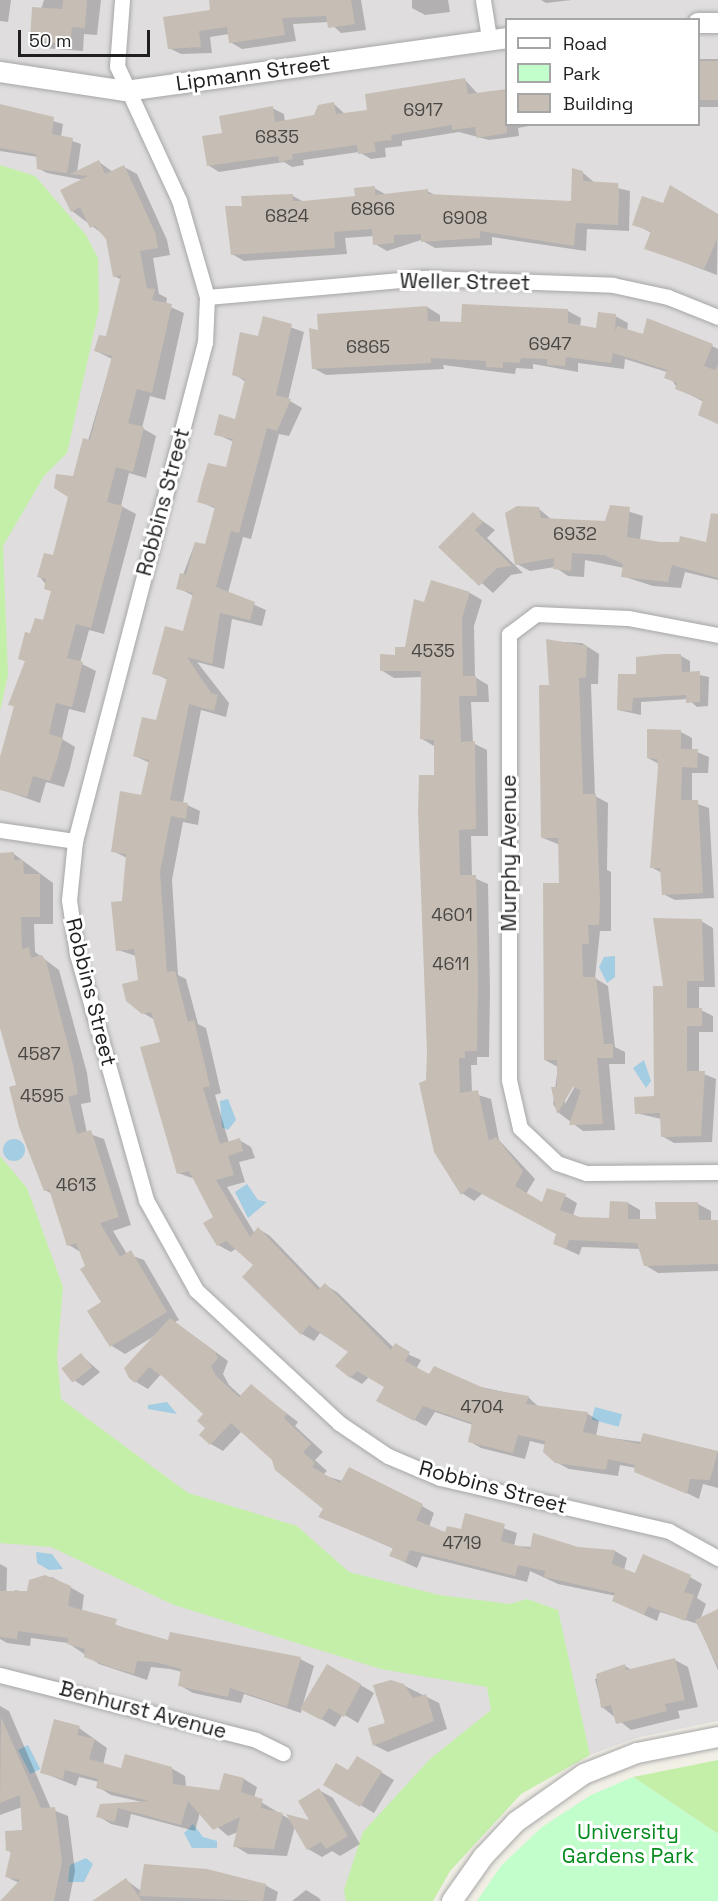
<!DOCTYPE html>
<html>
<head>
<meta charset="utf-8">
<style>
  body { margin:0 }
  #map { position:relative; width:718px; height:1901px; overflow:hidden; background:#f2efe6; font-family:"Space Grotesk",sans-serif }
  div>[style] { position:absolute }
  .residential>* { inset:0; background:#dfdddd }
  .grass>* { inset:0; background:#c4efa9 }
  .park>* { inset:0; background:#c1fecc }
  .water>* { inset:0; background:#a3cde2; transform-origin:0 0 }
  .round { border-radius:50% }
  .shadow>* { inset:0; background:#0003; transform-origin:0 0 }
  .building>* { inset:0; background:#c6beb5; transform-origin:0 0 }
  .roads { filter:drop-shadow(0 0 2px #a7a7a7) drop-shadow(0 0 2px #a7a7a7) }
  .minor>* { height:15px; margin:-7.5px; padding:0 7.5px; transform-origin:7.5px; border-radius:7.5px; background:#fff }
  .tertiary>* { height:20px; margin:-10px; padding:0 10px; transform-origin:10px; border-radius:10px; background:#fff }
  span { translate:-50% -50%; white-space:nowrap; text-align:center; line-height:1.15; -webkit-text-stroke:6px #fff; paint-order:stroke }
  .number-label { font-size:18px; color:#4a4845 }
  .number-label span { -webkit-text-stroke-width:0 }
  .street-label { font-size:21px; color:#202020 }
  .park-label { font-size:21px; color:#038a1c }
  .legend { position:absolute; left:505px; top:18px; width:195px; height:108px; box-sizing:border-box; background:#fff; border:2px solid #a6a6a6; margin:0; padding:8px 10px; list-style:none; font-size:18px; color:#202020 }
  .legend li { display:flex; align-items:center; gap:12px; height:30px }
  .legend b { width:30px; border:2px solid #a6a6a6 }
  .scale { position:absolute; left:18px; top:30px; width:132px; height:27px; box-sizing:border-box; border:3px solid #202020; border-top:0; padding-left:8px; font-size:18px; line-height:21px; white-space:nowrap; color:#202020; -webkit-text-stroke:4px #fff; paint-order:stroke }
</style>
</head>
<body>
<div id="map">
  <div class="residential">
    <i style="clip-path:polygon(evenodd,0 0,718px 0,718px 1721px,636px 1738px,590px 1755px,521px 1794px,450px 1871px,433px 1901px,0 1901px,0 0,506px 20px,698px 20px,698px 124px,506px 124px,506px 20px)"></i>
  </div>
  <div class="grass">
    <i style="clip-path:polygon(0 165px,35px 176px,86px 235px,98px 258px,99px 309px,67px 453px,44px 476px,3px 546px,8px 675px,0 711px)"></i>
    <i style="clip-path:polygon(0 1156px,27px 1188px,63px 1287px,57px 1357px,61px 1399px,188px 1493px,297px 1526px,349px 1572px,439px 1595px,510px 1604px,527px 1599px,558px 1610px,590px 1755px,521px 1794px,450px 1871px,433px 1901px,346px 1901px,344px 1890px,363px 1832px,430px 1759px,491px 1710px,487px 1687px,381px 1669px,174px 1605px,51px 1547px,0 1543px)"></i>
    <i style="clip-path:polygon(718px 1760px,718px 1834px,633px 1777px)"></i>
  </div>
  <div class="park">
    <i style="clip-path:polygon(633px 1777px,718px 1834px,718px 1901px,477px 1901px,501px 1866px,542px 1827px,591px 1795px)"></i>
  </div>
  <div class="water">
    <i style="clip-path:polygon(615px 956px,615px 977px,607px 983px,599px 967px,604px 957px)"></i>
    <i style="clip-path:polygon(644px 1060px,651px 1081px,646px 1088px,633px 1068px)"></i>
    <i style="clip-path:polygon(228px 1099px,236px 1120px,228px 1130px,222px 1127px,220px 1101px)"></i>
    <i class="round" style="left:3px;top:1139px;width:22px;height:22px"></i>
    <i style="clip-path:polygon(247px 1184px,258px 1200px,267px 1202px,248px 1218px,235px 1192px)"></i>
    <i style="clip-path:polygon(167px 1402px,177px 1414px,148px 1409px,148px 1405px)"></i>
    <i style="left:595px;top:1407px;width:28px;height:13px;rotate:15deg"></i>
    <i style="clip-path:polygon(36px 1552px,52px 1554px,63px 1569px,49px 1570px,37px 1563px)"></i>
    <i style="left:28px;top:1745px;width:27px;height:11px;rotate:63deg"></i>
    <i style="clip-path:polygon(193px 1824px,203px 1837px,217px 1841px,217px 1848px,192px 1848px,184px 1833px)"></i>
    <i style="clip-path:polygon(86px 1858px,93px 1864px,84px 1882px,68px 1882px,70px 1865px)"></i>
  </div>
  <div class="shadow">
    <i style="clip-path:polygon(0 0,11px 0,8px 22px,0 21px)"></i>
    <i style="clip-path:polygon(44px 0,101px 0,97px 35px,84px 34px,83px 51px,44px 48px,31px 40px)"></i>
    <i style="clip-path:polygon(210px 0,361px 0,366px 30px,341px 33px,329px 22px,293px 24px,296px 41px,242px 49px,230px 42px,229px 34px,210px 37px,212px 53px,181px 54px,169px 48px,212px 11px)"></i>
    <i style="clip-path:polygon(412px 0,448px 0,450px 12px,425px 15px,412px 8px)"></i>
    <i style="clip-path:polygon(541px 0,572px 0,546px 3px)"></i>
    <i style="left:718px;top:59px;width:48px;height:20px;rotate:90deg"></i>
    <i style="clip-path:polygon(465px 80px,506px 124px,539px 124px,518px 128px,519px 136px,489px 140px,459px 132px,402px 141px,402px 146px,385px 148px,386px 157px,371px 159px,359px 152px,303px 160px,304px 165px,292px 167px,284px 162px,219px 172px,208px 165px,223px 135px,272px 108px,284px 114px,285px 122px,315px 117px,334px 104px,346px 115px,368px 112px)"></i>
    <i style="clip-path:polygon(0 105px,63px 124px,61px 137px,81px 144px,77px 172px,99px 162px,113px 172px,124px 167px,137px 174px,167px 240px,170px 255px,153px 258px,159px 294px,167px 298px,166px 305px,184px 313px,165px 400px,150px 396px,142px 428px,156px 436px,146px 478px,129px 473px,121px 506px,136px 514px,104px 634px,89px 630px,80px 663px,96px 671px,85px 713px,69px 709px,62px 739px,75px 747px,70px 768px,64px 787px,46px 782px,40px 803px,0 789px,0 763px,15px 707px,9px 704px,26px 662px,20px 658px,44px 622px,52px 592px,39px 576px,54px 557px,112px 359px,96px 351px,107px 338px,122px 280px,114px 276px,108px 238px,72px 211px,84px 180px,47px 173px,38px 168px,38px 157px,0 151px)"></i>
    <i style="clip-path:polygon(582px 172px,595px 183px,630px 191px,629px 231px,587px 229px,586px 251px,492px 237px,492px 245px,435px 248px,421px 240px,387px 251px,375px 244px,374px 236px,345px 238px,347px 254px,244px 261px,232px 254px,244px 207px,293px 196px,304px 202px,356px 198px,374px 188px,387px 195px,427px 191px,437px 196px,573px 202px)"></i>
    <i style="clip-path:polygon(671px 187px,718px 215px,717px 275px,646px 248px,652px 233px,634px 224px,664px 205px)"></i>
    <i style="clip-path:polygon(464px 305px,568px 311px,581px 318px,580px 327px,597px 329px,615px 316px,628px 323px,627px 331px,644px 335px,648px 320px,712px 346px,718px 349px,718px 424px,699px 415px,704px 402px,677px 388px,667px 372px,625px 359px,624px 369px,578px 363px,578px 372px,533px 364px,533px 369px,516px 368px,515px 374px,443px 365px,444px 369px,326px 375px,313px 368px,319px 332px,427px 307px,440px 315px,440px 323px,463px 324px)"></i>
    <i style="clip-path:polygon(264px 318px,304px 332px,288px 400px,302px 408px,289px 436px,279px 434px,251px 539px,243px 537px,228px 593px,266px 610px,262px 626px,232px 619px,224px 669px,197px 662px,229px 703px,226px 717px,201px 710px,183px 803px,200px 811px,198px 825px,183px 822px,172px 880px,178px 975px,186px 979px,198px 1024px,206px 1028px,221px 1093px,215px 1095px,229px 1143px,239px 1140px,251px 1147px,255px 1158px,239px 1162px,245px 1182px,227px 1187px,255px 1234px,259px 1229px,270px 1236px,321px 1289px,325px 1285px,337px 1292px,394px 1348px,421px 1360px,416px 1369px,429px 1376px,528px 1397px,539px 1407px,588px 1414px,599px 1421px,596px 1436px,718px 1452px,718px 1488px,703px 1484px,699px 1499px,636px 1468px,620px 1465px,618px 1476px,569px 1469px,556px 1462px,546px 1445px,530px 1441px,525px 1459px,481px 1448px,469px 1441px,473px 1425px,435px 1412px,426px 1426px,390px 1407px,386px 1386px,370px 1376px,362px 1384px,350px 1377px,350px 1352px,320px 1333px,314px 1341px,302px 1334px,255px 1264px,237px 1248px,231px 1252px,218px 1245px,215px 1217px,195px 1179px,178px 1173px,162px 1043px,155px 1020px,143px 1013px,136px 956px,118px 950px,127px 858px,113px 851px,142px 796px,150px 763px,135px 756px,157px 722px,168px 680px,154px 673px,185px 633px,194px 596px,178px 588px,195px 543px,206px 546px,216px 509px,199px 501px,227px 469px,234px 442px,216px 434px,236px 420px,246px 382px,234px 374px,259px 337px)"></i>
    <i style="clip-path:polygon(611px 506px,643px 516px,640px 540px,718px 550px,718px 580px,685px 572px,681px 588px,653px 586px,622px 576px,624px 568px,585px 560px,584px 577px,568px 576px,555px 567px,530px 571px,517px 564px,538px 508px,552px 520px,606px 523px)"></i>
    <i style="clip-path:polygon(473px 514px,495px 530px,487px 538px,523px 573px,511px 575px,493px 593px,441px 547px)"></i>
    <i style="clip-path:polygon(470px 593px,482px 600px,474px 626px,475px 677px,488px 685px,489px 702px,471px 702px,473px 743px,487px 750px,488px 836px,471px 836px,472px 877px,488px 884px,490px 991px,489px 1057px,477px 1057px,477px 1065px,471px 1065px,472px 1093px,491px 1099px,499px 1140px,535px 1179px,526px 1194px,542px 1204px,565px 1196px,577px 1203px,573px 1216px,580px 1218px,611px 1219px,628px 1203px,640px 1210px,640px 1221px,657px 1220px,698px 1204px,711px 1211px,711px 1221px,718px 1221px,718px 1271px,658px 1273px,645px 1265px,641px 1249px,582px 1247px,579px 1255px,555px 1244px,558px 1234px,483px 1193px,474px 1201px,462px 1193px,428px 1081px,421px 777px,436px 777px,434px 746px,422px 739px,422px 677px,394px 678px,381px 670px,407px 648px,425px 604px)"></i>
    <i style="clip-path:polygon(evenodd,548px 641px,582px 643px,599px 654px,598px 684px,591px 684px,595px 796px,608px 803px,607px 870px,611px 872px,611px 931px,600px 931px,595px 978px,608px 986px,615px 1047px,625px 1052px,625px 1064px,609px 1064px,615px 1130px,583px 1131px,559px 1113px,553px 1104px,558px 1067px,545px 1060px,544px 885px,561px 885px,560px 845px,543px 838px,551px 686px,548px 641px,576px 1080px,578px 1081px,565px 1104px,565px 1098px,576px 1080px)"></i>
    <i style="clip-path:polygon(681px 656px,690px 661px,690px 673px,709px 677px,708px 706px,697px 707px,688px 699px,641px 702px,641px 715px,618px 710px,638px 676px)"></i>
    <i style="clip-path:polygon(681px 732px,692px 738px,692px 750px,709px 757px,708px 773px,692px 773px,692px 802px,709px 808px,714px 898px,675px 900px,663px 894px,662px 873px,651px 867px,659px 764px,648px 758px)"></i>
    <i style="clip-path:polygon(0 854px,14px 854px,53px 883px,53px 924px,34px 924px,35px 952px,59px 970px,87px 1073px,91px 1102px,81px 1104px,87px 1133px,104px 1139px,131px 1225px,113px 1231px,127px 1254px,144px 1260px,179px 1320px,175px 1322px,228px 1361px,223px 1374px,229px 1385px,242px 1397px,251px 1386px,298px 1422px,295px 1426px,323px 1452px,315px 1460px,327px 1471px,323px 1475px,422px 1506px,434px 1513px,429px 1527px,447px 1534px,462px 1531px,466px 1515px,517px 1533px,514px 1546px,615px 1551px,627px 1558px,624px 1570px,636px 1575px,690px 1577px,702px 1584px,697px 1598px,706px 1604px,700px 1620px,718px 1612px,718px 1670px,698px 1624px,660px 1612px,657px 1621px,614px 1601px,616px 1596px,558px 1584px,530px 1571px,527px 1582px,422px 1556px,417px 1568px,404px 1562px,391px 1555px,394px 1549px,320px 1516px,325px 1508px,242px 1431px,223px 1451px,211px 1444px,206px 1414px,161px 1374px,148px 1389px,136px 1382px,156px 1335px,125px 1354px,112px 1346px,89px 1311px,103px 1303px,82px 1253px,69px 1245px,52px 1194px,45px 1190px,0 1021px)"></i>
    <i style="clip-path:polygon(701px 921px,713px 928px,715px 987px,699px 987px,699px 1009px,713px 1016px,713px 1032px,699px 1032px,699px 1072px,716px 1079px,712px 1142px,674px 1143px,662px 1136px,661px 1119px,636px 1113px,655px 1098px,664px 987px)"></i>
    <i style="clip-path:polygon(81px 1355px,100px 1372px,83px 1386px,75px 1381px)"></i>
    <i style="clip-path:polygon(0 1564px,7px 1568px,6px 1606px,15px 1590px,29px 1593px,30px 1582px,52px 1577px,84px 1595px,82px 1611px,129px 1630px,169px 1641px,300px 1659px,314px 1666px,303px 1704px,328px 1666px,374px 1693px,358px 1723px,343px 1714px,335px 1727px,302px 1708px,301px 1713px,244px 1694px,241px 1703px,193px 1693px,179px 1685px,182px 1672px,170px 1669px,151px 1667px,147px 1680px,99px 1664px,68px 1643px,31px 1638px,30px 1646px,7px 1643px,0 1639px)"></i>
    <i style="clip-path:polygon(675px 1660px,688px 1667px,698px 1707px,678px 1711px,680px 1718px,631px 1730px,602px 1707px,595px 1679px,625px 1666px,632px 1670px)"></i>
    <i style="clip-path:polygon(403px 1685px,439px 1703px,447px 1729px,388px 1752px,374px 1745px)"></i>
    <i style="clip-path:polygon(0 1706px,9px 1711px,51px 1809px,68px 1816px,75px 1871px,69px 1901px,18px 1901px,19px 1883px,7px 1877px,12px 1853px,7px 1850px,24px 1831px,22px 1807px,0 1815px)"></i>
    <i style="clip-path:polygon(79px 1728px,107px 1748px,103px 1765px,122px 1770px,171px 1768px,185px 1776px,186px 1787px,220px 1792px,225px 1774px,244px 1779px,257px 1787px,254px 1798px,291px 1820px,312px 1822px,319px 1790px,333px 1798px,360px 1844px,340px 1856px,332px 1851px,322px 1857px,308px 1849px,295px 1826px,287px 1856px,248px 1854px,235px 1846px,238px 1832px,228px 1836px,200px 1812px,195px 1831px,131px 1814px,128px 1828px,111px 1824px,98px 1816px,101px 1806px,142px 1802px,111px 1795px,98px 1787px,99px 1782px,79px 1777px,76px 1786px,41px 1772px)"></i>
    <i style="clip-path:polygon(371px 1766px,394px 1780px,374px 1813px,325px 1784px)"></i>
    <i style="clip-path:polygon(126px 1880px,141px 1891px,265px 1885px,278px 1892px,276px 1901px,99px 1901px)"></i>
    <i style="clip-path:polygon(306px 1890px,319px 1898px,321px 1901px,292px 1901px)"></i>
  </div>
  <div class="building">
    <i style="clip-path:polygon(63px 0,87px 0,85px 28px,72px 27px,70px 44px,30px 41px,32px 7px,62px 9px)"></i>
    <i style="clip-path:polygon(209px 0,351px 0,355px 24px,328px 28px,326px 16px,282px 18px,285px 35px,229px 43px,227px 27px,199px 31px,201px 47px,168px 49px,163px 17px,210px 10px)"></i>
    <i style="left:718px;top:61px;width:39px;height:19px;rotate:90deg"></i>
    <i style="clip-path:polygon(465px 78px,468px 94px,507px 89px,507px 133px,477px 138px,475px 127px,452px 130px,452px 125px,391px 135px,392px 140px,374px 142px,376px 152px,358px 154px,357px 145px,292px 154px,293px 159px,279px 162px,278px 156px,207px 166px,202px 136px,222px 133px,219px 116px,273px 106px,275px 122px,314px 115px,318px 105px,334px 102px,336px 114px,367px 110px,365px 94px)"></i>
    <i style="clip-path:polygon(0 104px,54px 117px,52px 134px,73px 138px,67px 173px,37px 169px,36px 154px,0 148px)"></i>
    <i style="clip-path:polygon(99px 160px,105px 174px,124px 165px,155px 232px,158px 248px,140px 251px,147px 288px,155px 289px,152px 300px,172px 304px,152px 393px,137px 389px,128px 423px,144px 427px,133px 472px,116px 467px,107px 502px,123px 506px,91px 628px,76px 624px,67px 658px,83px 662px,72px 707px,56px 703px,49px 734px,63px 738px,57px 760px,50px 781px,33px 776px,27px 797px,0 790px,0 757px,14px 706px,8px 705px,25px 661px,18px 659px,25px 632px,30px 633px,35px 618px,43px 620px,51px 591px,44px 589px,46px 579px,37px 577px,44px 553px,53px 555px,68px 497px,54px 488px,56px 474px,73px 476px,83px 438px,90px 440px,112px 356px,94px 351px,99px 335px,106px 336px,121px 275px,113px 277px,106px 239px,95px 226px,90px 228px,80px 207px,71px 212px,60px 190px,88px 176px,70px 174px)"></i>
    <i style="clip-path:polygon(572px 168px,583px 171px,583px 181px,618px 183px,619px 194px,618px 225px,576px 223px,574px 246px,480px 231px,480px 238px,421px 242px,421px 234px,394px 235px,394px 243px,373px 245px,372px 229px,334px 232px,335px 248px,231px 255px,225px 206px,242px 206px,241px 196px,293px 194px,293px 201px,303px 201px,355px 196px,354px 188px,375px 186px,375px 195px,428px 189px,428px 194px,571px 201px)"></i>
    <i style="clip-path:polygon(670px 185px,718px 214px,718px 237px,704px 269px,644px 249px,651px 231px,632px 225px,642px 196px,663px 203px)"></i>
    <i style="clip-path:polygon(462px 304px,568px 309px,568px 323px,596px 328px,598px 312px,616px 314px,615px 331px,617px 326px,643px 334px,647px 318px,713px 344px,704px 366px,715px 370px,718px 365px,718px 424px,698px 415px,703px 400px,675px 389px,677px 383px,664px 378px,667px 370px,613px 353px,611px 363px,566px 357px,565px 366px,547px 365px,547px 359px,521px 358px,520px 363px,503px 362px,503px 368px,486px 367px,486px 361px,431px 358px,431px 363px,312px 369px,309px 328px,318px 330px,317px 314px,427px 306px,428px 321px,461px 322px)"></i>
    <i style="clip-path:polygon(263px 316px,292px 324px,276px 395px,291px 399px,277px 431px,267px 428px,239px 533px,231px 531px,216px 587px,255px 602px,250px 620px,220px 613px,212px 664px,187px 657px,211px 693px,218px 695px,214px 711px,189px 704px,170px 800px,188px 803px,186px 819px,171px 816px,160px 872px,167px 972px,175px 971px,188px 1022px,194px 1020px,210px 1086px,203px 1088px,220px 1144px,240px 1138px,243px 1151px,228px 1156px,234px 1175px,216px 1180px,250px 1237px,258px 1227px,318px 1290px,325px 1283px,391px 1350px,395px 1343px,410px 1352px,405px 1361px,429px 1374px,434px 1366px,486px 1389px,529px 1396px,526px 1404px,588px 1412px,583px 1432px,640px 1444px,643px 1433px,718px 1451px,710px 1480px,690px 1479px,687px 1494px,634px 1472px,635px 1465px,608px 1459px,606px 1470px,555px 1463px,543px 1452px,545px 1441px,518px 1435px,513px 1453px,468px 1442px,472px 1423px,423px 1406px,414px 1421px,376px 1401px,384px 1387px,357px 1371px,350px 1378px,335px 1366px,348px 1352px,309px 1325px,301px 1335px,242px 1277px,253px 1265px,226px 1241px,217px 1246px,203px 1223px,213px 1217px,189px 1171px,177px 1174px,140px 1047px,160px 1042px,151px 1012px,142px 1014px,126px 1001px,122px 984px,138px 980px,134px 949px,116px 951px,111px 902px,122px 901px,126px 854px,111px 852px,120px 791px,141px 795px,149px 760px,133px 756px,142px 717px,156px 720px,167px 678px,152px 674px,165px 626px,183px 631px,193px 593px,176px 589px,180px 573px,186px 575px,195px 542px,205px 544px,215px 507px,197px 502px,202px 483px,208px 463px,226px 467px,233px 439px,214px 435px,219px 414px,235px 419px,245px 379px,232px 375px,240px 332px,258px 336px)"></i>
    <i style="clip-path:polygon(610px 505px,630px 507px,627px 537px,660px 542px,679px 542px,680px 536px,706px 542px,711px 513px,718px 514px,718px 578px,672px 565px,668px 582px,621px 577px,623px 564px,604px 555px,572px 553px,571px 571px,553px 569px,554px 558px,515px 565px,505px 513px,517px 506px,539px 507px,541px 518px,605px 521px)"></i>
    <i style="clip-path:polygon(473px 512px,483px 522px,475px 530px,512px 566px,497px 568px,479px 586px,438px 547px)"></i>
    <i style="clip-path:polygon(431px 580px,470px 592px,462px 618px,463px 676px,476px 676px,477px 696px,459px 696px,461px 742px,475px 741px,476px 829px,459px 830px,460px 875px,476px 875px,478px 983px,477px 1051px,465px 1051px,465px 1058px,459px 1058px,460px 1093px,478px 1090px,489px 1141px,496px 1137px,523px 1171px,515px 1186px,542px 1202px,547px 1188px,566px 1194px,560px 1210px,580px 1217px,609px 1218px,610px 1201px,628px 1202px,628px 1219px,656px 1219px,655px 1202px,698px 1202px,699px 1220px,718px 1220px,718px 1264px,644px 1266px,637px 1243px,569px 1240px,566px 1249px,553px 1244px,556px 1234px,469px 1187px,461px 1195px,434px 1152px,419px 1083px,426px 1080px,427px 1053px,418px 812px,419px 775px,434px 775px,434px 740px,420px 739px,421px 671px,380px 671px,380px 654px,395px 655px,395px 647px,405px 647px,414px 599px,424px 602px)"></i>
    <i style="clip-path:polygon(546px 639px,587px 646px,586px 677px,579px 678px,583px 794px,596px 794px,600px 902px,599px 925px,588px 925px,589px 944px,582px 944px,583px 977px,596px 977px,604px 1044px,613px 1044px,613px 1058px,597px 1058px,603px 1124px,569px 1125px,581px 1090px,573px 1087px,557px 1114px,551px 1087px,557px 1087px,557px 1060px,544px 1060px,543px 883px,559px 883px,558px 838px,541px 838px,539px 685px,549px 685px)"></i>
    <i style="clip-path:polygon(663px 654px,681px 654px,682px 672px,700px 671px,700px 702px,686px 703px,686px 695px,633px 698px,632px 711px,617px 710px,618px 674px,636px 674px,636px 657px)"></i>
    <i style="clip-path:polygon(647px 729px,681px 730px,681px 749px,698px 749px,697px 768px,682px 767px,681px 800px,698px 800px,703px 893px,662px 895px,660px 868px,650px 868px,658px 767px,657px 759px,647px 758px)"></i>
    <i style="clip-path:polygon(14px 852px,14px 860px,23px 860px,24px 874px,40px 874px,40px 917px,21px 917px,22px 949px,29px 947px,31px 958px,42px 955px,46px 961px,73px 1064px,78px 1094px,68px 1097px,77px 1134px,91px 1130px,119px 1217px,100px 1223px,120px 1257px,131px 1250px,167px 1312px,110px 1347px,87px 1311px,101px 1302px,80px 1269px,85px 1266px,76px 1243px,67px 1246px,49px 1189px,44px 1191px,19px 1127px,9px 1087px,16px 1085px,0 1028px,0 853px)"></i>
    <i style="clip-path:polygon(653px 918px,702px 919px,704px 981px,687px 981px,687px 1008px,702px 1008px,702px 1026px,687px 1026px,687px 1071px,705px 1071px,701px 1136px,661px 1137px,660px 1113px,635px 1114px,634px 1097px,654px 1096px,653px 986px,663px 986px)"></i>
    <i style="clip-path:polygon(170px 1318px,215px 1352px,218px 1358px,211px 1366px,216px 1376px,239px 1397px,251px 1384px,287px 1414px,284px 1418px,311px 1444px,303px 1452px,315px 1463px,312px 1467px,340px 1483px,349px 1467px,423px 1504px,416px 1520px,445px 1532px,447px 1526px,461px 1529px,465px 1513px,505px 1524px,501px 1541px,530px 1549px,533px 1533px,578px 1547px,615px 1550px,612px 1564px,635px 1573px,643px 1554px,691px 1575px,684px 1592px,694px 1595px,685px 1621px,648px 1606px,644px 1615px,612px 1601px,615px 1593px,544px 1577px,545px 1571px,518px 1565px,515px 1576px,410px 1550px,405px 1562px,389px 1556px,393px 1548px,318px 1517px,323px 1509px,275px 1470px,272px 1460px,231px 1423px,210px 1445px,199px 1435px,205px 1428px,197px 1421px,203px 1414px,163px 1377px,149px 1367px,135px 1383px,129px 1378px,124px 1368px)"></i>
    <i style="left:81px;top:1353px;width:18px;height:25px;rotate:52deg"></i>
    <i style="clip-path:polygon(45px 1575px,71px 1586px,68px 1606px,117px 1619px,115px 1625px,168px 1640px,170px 1632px,301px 1657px,287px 1707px,230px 1688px,228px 1697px,178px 1686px,181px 1669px,155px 1662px,137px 1661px,134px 1674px,110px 1667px,84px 1657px,85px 1649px,67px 1644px,68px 1638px,18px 1631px,17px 1639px,0 1637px,0 1591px,27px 1591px,29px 1580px)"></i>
    <i style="clip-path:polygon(718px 1609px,718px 1667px,695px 1620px)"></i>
    <i style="clip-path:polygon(675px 1658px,685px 1700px,665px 1704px,667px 1711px,616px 1724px,611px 1705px,601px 1708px,596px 1674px,625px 1664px,626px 1670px)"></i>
    <i style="clip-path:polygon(327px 1664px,361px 1684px,344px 1717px,329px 1708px,321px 1720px,300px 1709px)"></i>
    <i style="clip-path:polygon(391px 1680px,404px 1684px,413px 1698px,426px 1694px,434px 1721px,373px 1746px,368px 1728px,385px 1723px,373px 1685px)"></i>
    <i style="clip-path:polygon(1px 1717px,41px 1808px,55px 1807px,62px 1862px,54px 1901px,0 1901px,20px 1880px,5px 1877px,11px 1851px,6px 1851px,5px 1831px,22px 1830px,20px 1795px,0 1803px)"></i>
    <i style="clip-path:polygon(54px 1719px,80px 1726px,77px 1735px,95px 1739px,89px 1759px,121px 1768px,125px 1754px,172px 1767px,173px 1784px,219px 1790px,224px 1773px,244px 1778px,241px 1792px,263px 1799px,261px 1808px,283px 1813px,274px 1849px,233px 1847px,240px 1817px,213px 1830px,188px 1801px,181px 1825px,118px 1808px,115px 1822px,96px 1817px,100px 1804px,149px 1801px,96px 1788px,98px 1779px,65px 1770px,63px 1779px,40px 1773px)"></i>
    <i style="clip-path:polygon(357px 1756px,382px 1771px,360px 1807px,323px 1785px,336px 1763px,348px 1770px)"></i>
    <i style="clip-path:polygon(319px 1788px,348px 1836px,326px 1849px,321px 1842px,307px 1850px,286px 1814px,309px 1820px,298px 1801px)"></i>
    <i style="clip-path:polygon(144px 1864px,207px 1869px,266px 1884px,263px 1901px,139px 1896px)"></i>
    <i style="clip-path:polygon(126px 1878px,142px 1901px,92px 1901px)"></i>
  </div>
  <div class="roads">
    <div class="minor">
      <i style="left:122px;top:0;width:66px;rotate:94.3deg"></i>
      <i style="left:117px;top:66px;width:148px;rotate:65.2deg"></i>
      <i style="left:179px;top:200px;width:101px;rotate:73.9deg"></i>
      <i style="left:207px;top:297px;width:45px;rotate:92.5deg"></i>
      <i style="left:205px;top:342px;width:516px;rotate:104.6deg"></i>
      <i style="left:75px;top:841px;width:59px;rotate:95.8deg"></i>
      <i style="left:69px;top:900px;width:55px;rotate:81.6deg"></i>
      <i style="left:77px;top:954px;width:255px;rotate:74.3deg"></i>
      <i style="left:146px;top:1200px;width:103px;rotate:60.9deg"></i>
      <i style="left:196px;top:1290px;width:195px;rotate:42.9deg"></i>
      <i style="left:339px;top:1423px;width:59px;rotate:34deg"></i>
      <i style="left:388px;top:1456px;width:56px;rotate:22.9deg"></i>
      <i style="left:440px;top:1478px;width:235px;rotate:13deg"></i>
      <i style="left:669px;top:1531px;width:56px;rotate:28.9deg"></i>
      <i style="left:483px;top:0;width:39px;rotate:81deg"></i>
      <i style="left:207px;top:297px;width:220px;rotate:-5deg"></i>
      <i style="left:426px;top:278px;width:187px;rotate:2.1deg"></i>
      <i style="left:613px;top:285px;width:56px;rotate:12.3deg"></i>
      <i style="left:668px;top:297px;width:54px;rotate:21.8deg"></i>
      <i style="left:718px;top:635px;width:92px;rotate:-169.3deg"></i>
      <i style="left:628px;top:618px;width:92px;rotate:-177.5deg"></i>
      <i style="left:536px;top:614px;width:34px;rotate:143deg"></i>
      <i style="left:509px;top:634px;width:446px;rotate:90deg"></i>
      <i style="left:509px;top:1080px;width:49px;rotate:77.1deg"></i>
      <i style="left:520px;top:1128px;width:51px;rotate:43.4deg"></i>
      <i style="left:557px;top:1163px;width:31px;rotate:19deg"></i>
      <i style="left:586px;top:1173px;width:132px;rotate:-0.4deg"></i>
      <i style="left:0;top:830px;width:76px;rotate:8.3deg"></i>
      <i style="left:0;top:1675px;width:264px;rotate:14.2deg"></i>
      <i style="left:256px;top:1740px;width:30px;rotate:26deg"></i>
    </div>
    <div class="tertiary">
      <i style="left:698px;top:23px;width:20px"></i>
      <i style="left:0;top:72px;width:127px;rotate:8.6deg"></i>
      <i style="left:126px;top:91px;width:384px;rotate:-7.9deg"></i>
      <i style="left:452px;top:1901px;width:54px;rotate:-54.8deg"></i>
      <i style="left:483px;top:1857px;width:48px;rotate:-46.7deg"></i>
      <i style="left:516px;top:1822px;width:83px;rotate:-35.2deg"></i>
      <i style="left:584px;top:1774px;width:57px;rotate:-21.6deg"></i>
      <i style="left:637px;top:1753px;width:83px;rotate:-11.2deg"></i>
    </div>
  </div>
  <div class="number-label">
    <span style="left:423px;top:110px">6917</span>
    <span style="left:277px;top:137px">6835</span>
    <span style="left:373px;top:209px">6866</span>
    <span style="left:287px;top:216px">6824</span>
    <span style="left:465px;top:218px">6908</span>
    <span style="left:550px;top:344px">6947</span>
    <span style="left:368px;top:347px">6865</span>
    <span style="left:575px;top:534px">6932</span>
    <span style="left:433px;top:651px">4535</span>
    <span style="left:452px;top:915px">4601</span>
    <span style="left:451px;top:964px">4611</span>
    <span style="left:39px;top:1054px">4587</span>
    <span style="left:42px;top:1096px">4595</span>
    <span style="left:76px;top:1185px">4613</span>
    <span style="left:482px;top:1407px">4704</span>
    <span style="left:462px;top:1543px">4719</span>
  </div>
  <div class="street-label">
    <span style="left:253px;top:73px;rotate:-8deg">Lipmann Street</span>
    <span style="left:465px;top:282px;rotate:1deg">Weller Street</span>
    <span style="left:163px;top:502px;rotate:-75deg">Robbins Street</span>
    <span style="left:509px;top:853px;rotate:-90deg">Murphy Avenue</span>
    <span style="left:91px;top:992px;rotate:76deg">Robbins Street</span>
    <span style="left:493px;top:1487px;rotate:15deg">Robbins Street</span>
    <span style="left:143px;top:1710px;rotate:15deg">Benhurst Avenue</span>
  </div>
  <div class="park-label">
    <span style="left:628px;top:1844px">University<br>Gardens Park</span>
  </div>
  <ul class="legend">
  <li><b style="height:8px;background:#fff"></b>Road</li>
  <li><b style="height:16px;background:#c1fecc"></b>Park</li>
  <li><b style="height:16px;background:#c6beb5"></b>Building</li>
  </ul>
  <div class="scale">50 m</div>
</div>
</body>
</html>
